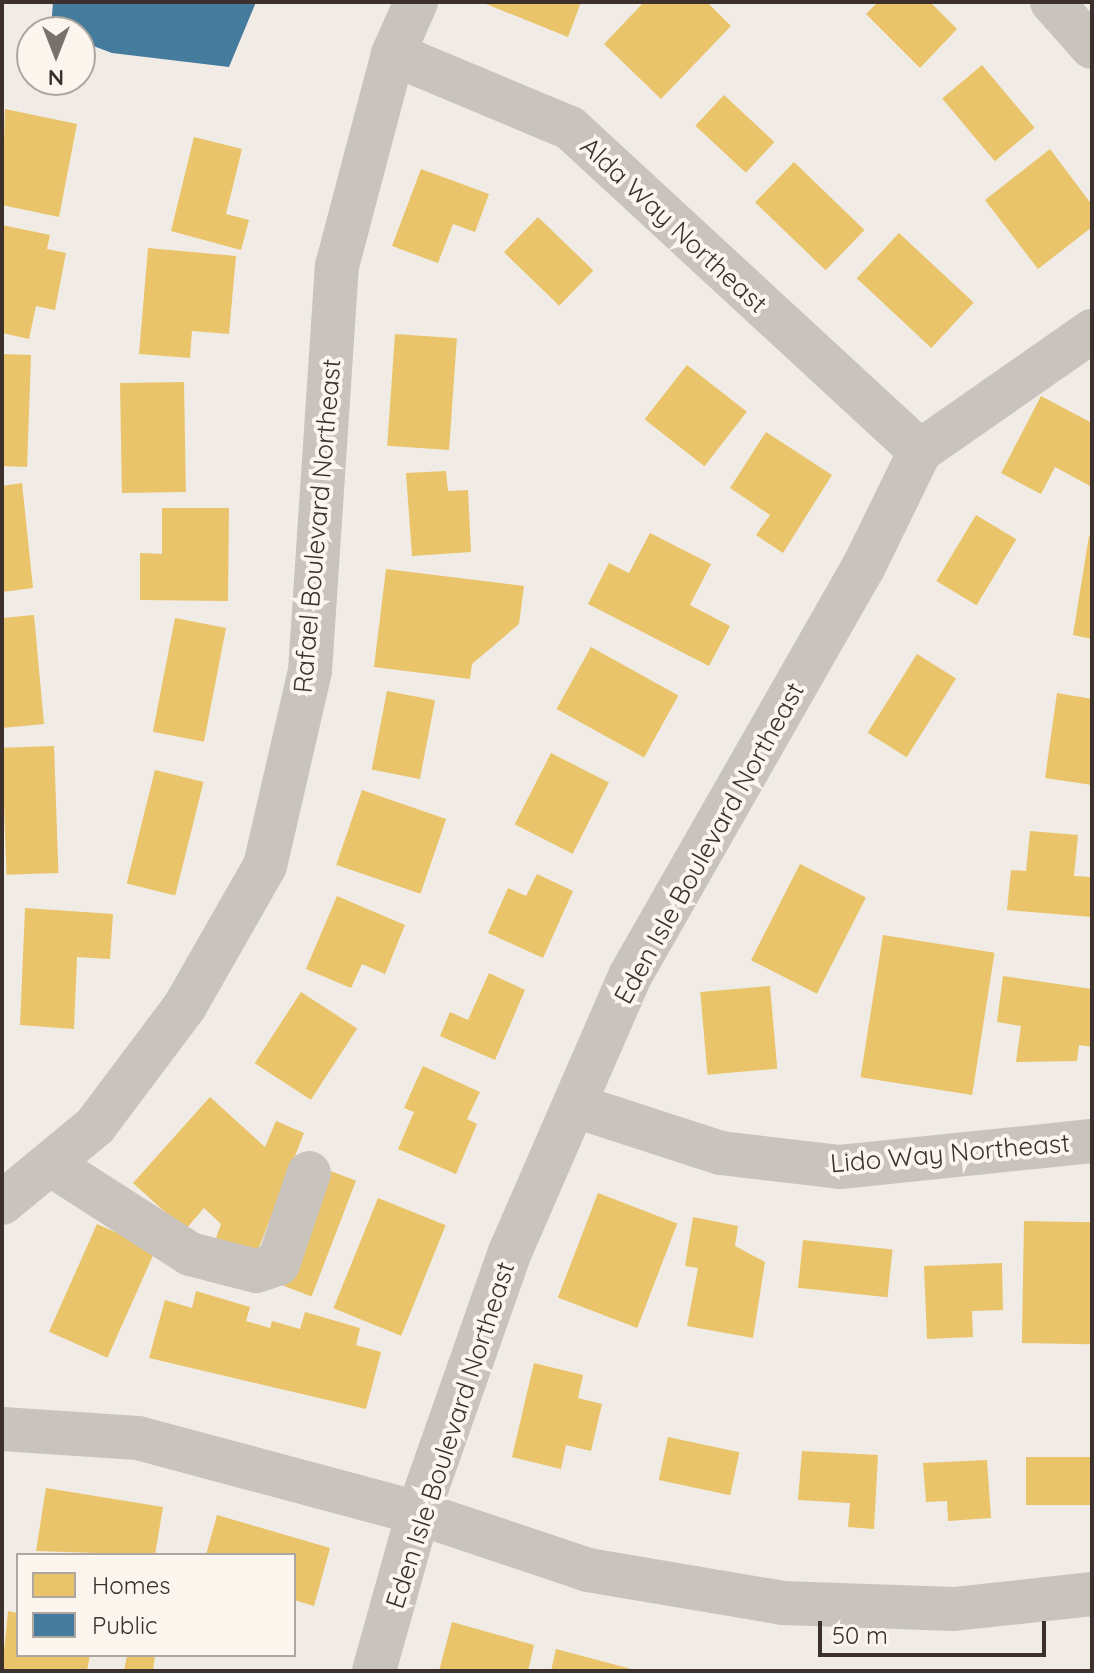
<!DOCTYPE html>
<html>
<head>
<meta charset="utf-8">
<style>
  body { margin:0 }
  #map { position:relative; width:1094px; height:1673px; overflow:hidden; background:#f0ebe5; font-family:Quicksand,sans-serif }
  div>[style] { position:absolute }
  .homes>* { inset:0; background:#e9c46a; transform-origin:0 0 }
  .public>* { inset:0; background:#457b9d }
  .minor>* { height:44px; margin:-22px; padding:0 22px; transform-origin:22px; border-radius:22px; background:#c9c3be }
  span { translate:-50% -50%; white-space:nowrap; text-align:center; line-height:1.15; -webkit-text-stroke:8px #fbf5ee; paint-order:stroke }
  .street-label { font-size:26px; color:#3b302b }
  .frame { position:absolute; inset:0; border:4px solid #3b302b; pointer-events:none }
  .legend { position:absolute; left:16px; top:1553px; width:280px; height:104px; box-sizing:border-box; background:#fbf5ee; border:2px solid #aea6a0; margin:0; padding:10px 14px; list-style:none; font-size:24px; color:#3b302b }
  .legend li { display:flex; align-items:center; gap:16px; height:40px }
  .legend b { width:40px; border:2px solid #aea6a0 }
  .north { position:absolute; left:16px; top:16px; width:80px; height:80px; box-sizing:border-box; background:#fbf5ee; border:2px solid #aea6a0; border-radius:50%; rotate:180deg; font-size:22px; font-weight:700; line-height:32px; text-align:center; color:#3b302b }
  .north::after { content:''; display:block; margin:auto; width:28px; height:36px; background:#7a716c; clip-path:polygon(50% 0,100% 100%,50% 72%,0 100%) }
  .scale { position:absolute; left:818px; top:1621px; width:228px; height:36px; box-sizing:border-box; border:4px solid #3b302b; border-top:0; padding-left:10px; font-size:24px; line-height:28px; white-space:nowrap; color:#3b302b; -webkit-text-stroke:6px #fbf5ee; paint-order:stroke }
</style>
</head>
<body>
<div id="map">
  <div class="homes">
    <i style="clip-path:polygon(481px 2px,581px 2px,568px 37px)"></i>
    <i style="clip-path:polygon(644px 2px,707px 2px,731px 26px,661px 99px,604px 44px)"></i>
    <i style="clip-path:polygon(878px 2px,930px 2px,957px 29px,920px 68px,866px 14px)"></i>
    <i style="left:982px;top:65px;width:82px;height:52px;rotate:50deg"></i>
    <i style="left:724px;top:95px;width:69px;height:42px;rotate:43deg"></i>
    <i style="clip-path:polygon(5px 109px,77px 124px,59px 217px,2px 205px)"></i>
    <i style="clip-path:polygon(194px 137px,242px 149px,226px 214px,249px 220px,241px 250px,171px 231px)"></i>
    <i style="clip-path:polygon(1050px 149px,1092px 205px,1092px 227px,1038px 269px,985px 200px)"></i>
    <i style="left:794px;top:162px;width:98px;height:56px;rotate:44deg"></i>
    <i style="clip-path:polygon(421px 169px,489px 194px,475px 232px,453px 224px,438px 263px,392px 246px)"></i>
    <i style="left:538px;top:217px;width:77px;height:49px;rotate:44deg"></i>
    <i style="clip-path:polygon(2px 225px,50px 235px,47px 249px,66px 253px,55px 310px,36px 306px,29px 339px,2px 333px)"></i>
    <i style="left:899px;top:233px;width:102px;height:62px;rotate:43deg"></i>
    <i style="clip-path:polygon(148px 248px,236px 256px,229px 334px,192px 331px,190px 358px,139px 354px)"></i>
    <i style="left:395px;top:334px;width:62px;height:112px;rotate:4deg"></i>
    <i style="left:2px;top:354px;width:29px;height:112px;rotate:2deg"></i>
    <i style="left:687px;top:365px;width:76px;height:69px;rotate:38deg"></i>
    <i style="left:184px;top:382px;width:110px;height:64px;rotate:89deg"></i>
    <i style="clip-path:polygon(1041px 396px,1092px 423px,1092px 487px,1055px 467px,1041px 494px,1001px 473px)"></i>
    <i style="clip-path:polygon(766px 432px,832px 475px,783px 553px,756px 535px,770px 515px,730px 488px)"></i>
    <i style="clip-path:polygon(446px 471px,448px 491px,468px 490px,471px 552px,412px 556px,406px 473px)"></i>
    <i style="clip-path:polygon(22px 483px,33px 588px,2px 592px,2px 486px)"></i>
    <i style="clip-path:polygon(162px 508px,229px 508px,228px 601px,140px 600px,140px 553px,162px 554px)"></i>
    <i style="left:976px;top:515px;width:47px;height:77px;rotate:31deg"></i>
    <i style="clip-path:polygon(650px 533px,711px 564px,690px 605px,730px 626px,709px 666px,588px 604px,609px 563px,629px 573px)"></i>
    <i style="clip-path:polygon(1089px 536px,1092px 536px,1092px 639px,1073px 635px)"></i>
    <i style="clip-path:polygon(386px 569px,524px 586px,519px 624px,472px 664px,470px 679px,374px 667px)"></i>
    <i style="clip-path:polygon(34px 615px,44px 724px,2px 728px,2px 618px)"></i>
    <i style="left:175px;top:618px;width:52px;height:116px;rotate:11deg"></i>
    <i style="left:591px;top:647px;width:100px;height:71px;rotate:29deg"></i>
    <i style="left:917px;top:654px;width:46px;height:93px;rotate:32deg"></i>
    <i style="left:387px;top:691px;width:49px;height:80px;rotate:11deg"></i>
    <i style="clip-path:polygon(1057px 693px,1092px 699px,1092px 785px,1045px 778px)"></i>
    <i style="left:54px;top:746px;width:127px;height:52px;rotate:88deg"></i>
    <i style="left:551px;top:753px;width:65px;height:80px;rotate:27deg"></i>
    <i style="left:155px;top:770px;width:50px;height:117px;rotate:14deg"></i>
    <i style="left:362px;top:790px;width:89px;height:79px;rotate:19deg"></i>
    <i style="clip-path:polygon(1030px 831px,1078px 835px,1074px 876px,1092px 877px,1092px 917px,1007px 910px,1011px 870px,1026px 871px)"></i>
    <i style="left:800px;top:864px;width:74px;height:108px;rotate:27deg"></i>
    <i style="clip-path:polygon(537px 874px,573px 891px,543px 958px,488px 933px,508px 888px,526px 896px)"></i>
    <i style="clip-path:polygon(337px 896px,405px 925px,385px 974px,362px 964px,351px 988px,306px 969px)"></i>
    <i style="clip-path:polygon(25px 908px,113px 914px,110px 959px,77px 957px,74px 1029px,20px 1025px)"></i>
    <i style="left:883px;top:935px;width:113px;height:144px;rotate:9deg"></i>
    <i style="clip-path:polygon(489px 973px,525px 990px,495px 1060px,440px 1036px,450px 1012px,468px 1020px)"></i>
    <i style="clip-path:polygon(1003px 976px,1092px 989px,1092px 1047px,1079px 1045px,1077px 1061px,1016px 1062px,1021px 1026px,997px 1022px)"></i>
    <i style="left:770px;top:986px;width:83px;height:70px;rotate:85deg"></i>
    <i style="left:301px;top:992px;width:67px;height:85px;rotate:33deg"></i>
    <i style="clip-path:polygon(423px 1066px,480px 1092px,467px 1119px,477px 1124px,456px 1174px,398px 1149px,414px 1112px,404px 1108px)"></i>
    <i style="clip-path:polygon(210px 1097px,265px 1147px,276px 1121px,304px 1133px,256px 1255px,216px 1238px,221px 1224px,204px 1208px,185px 1230px,133px 1183px)"></i>
    <i style="left:328px;top:1170px;width:30px;height:124px;rotate:21deg"></i>
    <i style="left:598px;top:1193px;width:85px;height:112px;rotate:21deg"></i>
    <i style="left:378px;top:1198px;width:73px;height:119px;rotate:22deg"></i>
    <i style="clip-path:polygon(693px 1217px,738px 1226px,735px 1246px,765px 1262px,753px 1338px,687px 1326px,698px 1268px,685px 1266px)"></i>
    <i style="left:1024px;top:1221px;width:68px;height:122px;rotate:1deg"></i>
    <i style="left:97px;top:1224px;width:64px;height:118px;rotate:24deg"></i>
    <i style="left:803px;top:1240px;width:90px;height:48px;rotate:6deg"></i>
    <i style="clip-path:polygon(1002px 1263px,1003px 1310px,972px 1311px,973px 1337px,927px 1339px,924px 1266px)"></i>
    <i style="clip-path:polygon(196px 1291px,250px 1307px,246px 1321px,270px 1328px,272px 1321px,300px 1329px,305px 1312px,360px 1328px,356px 1345px,381px 1352px,366px 1409px,149px 1358px,165px 1300px,192px 1308px)"></i>
    <i style="clip-path:polygon(534px 1363px,583px 1375px,578px 1398px,602px 1404px,591px 1451px,566px 1445px,561px 1469px,512px 1457px)"></i>
    <i style="left:668px;top:1437px;width:73px;height:44px;rotate:12deg"></i>
    <i style="clip-path:polygon(802px 1451px,878px 1455px,874px 1529px,848px 1527px,850px 1503px,798px 1500px)"></i>
    <i style="left:1092px;top:1457px;width:48px;height:66px;rotate:90deg"></i>
    <i style="clip-path:polygon(987px 1460px,991px 1518px,948px 1521px,947px 1501px,926px 1502px,923px 1463px)"></i>
    <i style="clip-path:polygon(46px 1488px,163px 1507px,155px 1555px,36px 1551px)"></i>
    <i style="clip-path:polygon(217px 1515px,330px 1548px,314px 1606px,294px 1600px,294px 1555px,206px 1555px)"></i>
    <i style="clip-path:polygon(8px 1611px,18px 1613px,18px 1655px,90px 1655px,87px 1671px,2px 1671px)"></i>
    <i style="clip-path:polygon(452px 1622px,534px 1645px,528px 1671px,439px 1671px)"></i>
    <i style="clip-path:polygon(556px 1649px,635px 1670px,635px 1671px,551px 1671px)"></i>
    <i style="clip-path:polygon(127px 1655px,155px 1655px,153px 1671px,124px 1671px)"></i>
  </div>
  <div class="public">
    <i style="clip-path:polygon(53px 2px,256px 2px,229px 67px,112px 53px,80px 41px,80px 32px,51px 29px)"></i>
  </div>
  <div class="minor">
    <i style="left:1052px;top:2px;width:60px;rotate:48.4deg"></i>
    <i style="left:393px;top:54px;width:192px;rotate:22.7deg"></i>
    <i style="left:570px;top:128px;width:476px;rotate:42.7deg"></i>
    <i style="left:576px;top:1106px;width:152px;rotate:18deg"></i>
    <i style="left:721px;top:1153px;width:120px;rotate:6.7deg"></i>
    <i style="left:840px;top:1167px;width:253px;rotate:-5.9deg"></i>
    <i style="left:50px;top:1164px;width:166px;rotate:32.7deg"></i>
    <i style="left:190px;top:1254px;width:68px;rotate:14.4deg"></i>
    <i style="left:256px;top:1271px;width:23px;rotate:-18deg"></i>
    <i style="left:278px;top:1264px;width:96px;rotate:-71.2deg"></i>
    <i style="left:2px;top:1203px;width:121px;rotate:-39.6deg"></i>
    <i style="left:95px;top:1126px;width:150px;rotate:-53.1deg"></i>
    <i style="left:185px;top:1006px;width:161px;rotate:-60.3deg"></i>
    <i style="left:265px;top:866px;width:200px;rotate:-77deg"></i>
    <i style="left:310px;top:671px;width:406px;rotate:-86.2deg"></i>
    <i style="left:337px;top:266px;width:219px;rotate:-75.2deg"></i>
    <i style="left:393px;top:54px;width:57px;rotate:-66.1deg"></i>
    <i style="left:2px;top:1429px;width:136px;rotate:3.8deg"></i>
    <i style="left:138px;top:1438px;width:290px;rotate:15deg"></i>
    <i style="left:418px;top:1513px;width:179px;rotate:18.5deg"></i>
    <i style="left:588px;top:1570px;width:198px;rotate:9.6deg"></i>
    <i style="left:783px;top:1603px;width:171px;rotate:2deg"></i>
    <i style="left:954px;top:1609px;width:139px;rotate:-6.2deg"></i>
    <i style="left:374px;top:1671px;width:164px;rotate:-74.4deg"></i>
    <i style="left:418px;top:1513px;width:277px;rotate:-70.6deg"></i>
    <i style="left:510px;top:1252px;width:301px;rotate:-66.5deg"></i>
    <i style="left:630px;top:976px;width:470px;rotate:-60.3deg"></i>
    <i style="left:863px;top:568px;width:130px;rotate:-64deg"></i>
    <i style="left:920px;top:451px;width:210px;rotate:-34.9deg"></i>
  </div>
  <div class="street-label">
    <span style="left:674px;top:225px;rotate:43deg">Alda Way Northeast</span>
    <span style="left:317px;top:526px;rotate:-85deg">Rafael Boulevard Northeast</span>
    <span style="left:709px;top:843px;rotate:-61deg">Eden Isle Boulevard Northeast</span>
    <span style="left:950px;top:1153px;rotate:-5deg">Lido Way Northeast</span>
    <span style="left:450px;top:1435px;rotate:-72deg">Eden Isle Boulevard Northeast</span>
  </div>
  <div class="frame"></div>
  <ul class="legend">
  <li><b style="height:22px;background:#e9c46a"></b>Homes</li>
  <li><b style="height:22px;background:#457b9d"></b>Public</li>
  </ul>
  <div class="north">N</div>
  <div class="scale">50 m</div>
</div>
</body>
</html>
